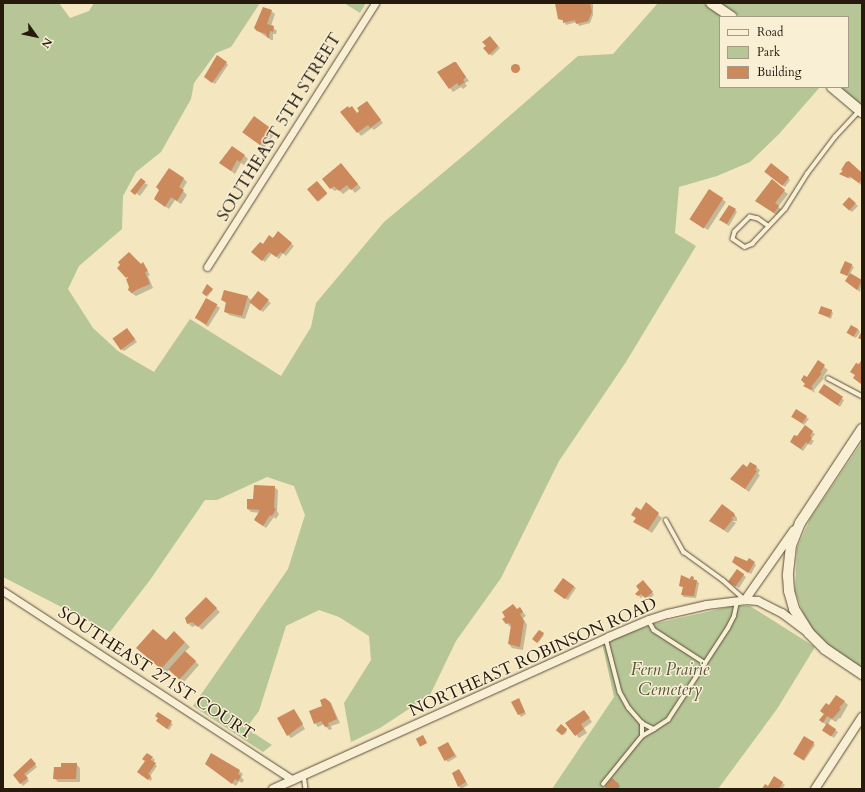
<!DOCTYPE html>
<html>
<head>
<meta charset="utf-8">
<style>
  body { margin:0 }
  #map { position:relative; width:865px; height:792px; overflow:hidden; background:#f4e6bf; font-family:Cardo,serif }
  div>[style] { position:absolute }
  .green>* { inset:0; background:#b6c696 }
  .shadow>* { inset:0; background:#0003; transform-origin:0 0 }
  .building>* { inset:0; background:#cb895c; transform-origin:0 0 }
  .round { border-radius:50% }
  .roads { filter:drop-shadow(0 0 1px #5a4d39) drop-shadow(0 0 1px #5a4d39) }
  .service>* { height:3.5px; margin:-1.75px; padding:0 1.75px; transform-origin:1.75px; border-radius:1.75px; background:#f8efd5 }
  .minor>* { height:7px; margin:-3.5px; padding:0 3.5px; transform-origin:3.5px; border-radius:3.5px; background:#f8efd5 }
  .tertiary>* { height:8px; margin:-4px; padding:0 4px; transform-origin:4px; border-radius:4px; background:#f8efd5 }
  .secondary>* { height:10px; margin:-5px; padding:0 5px; transform-origin:5px; border-radius:5px; background:#f8efd5 }
  span { translate:-50% -50%; white-space:nowrap; text-align:center; line-height:1.15; -webkit-text-stroke:3px #f8efd5; paint-order:stroke }
  .street-label { font-size:17px; color:#261a0c }
  .park-label { font-size:17px; color:#58563c; font-style:italic }
  .frame { position:absolute; inset:0; border:4px solid #261a0c; pointer-events:none }
  .legend { position:absolute; left:719px; top:16px; width:130px; height:72px; box-sizing:border-box; background:#f8efd5; border:1px solid #a49a85; margin:0; padding:5px 7px; list-style:none; font-size:12px; color:#261a0c }
  .legend li { display:flex; align-items:center; gap:8px; height:20px }
  .legend b { width:20px; border:1px solid #a49a85 }
  .north { position:absolute; left:16px; top:16px; width:40px; height:40px; -webkit-text-stroke:3px #f8efd5; paint-order:stroke; rotate:123deg; font-size:11px; font-weight:700; line-height:16px; text-align:center; color:#261a0c }
  .north::after { content:''; display:block; margin:auto; width:14px; height:18px; background:#261a0c; clip-path:polygon(50% 0,100% 100%,50% 72%,0 100%) }
</style>
</head>
<body>
<div id="map">
  <div class="green">
    <i style="clip-path:polygon(3px 3px,59px 3px,70px 18px,89px 11px,94px 3px,260px 3px,231px 47px,216px 53px,194px 83px,191px 99px,161px 152px,136px 172px,123px 196px,122px 229px,79px 266px,68px 289px,93px 328px,118px 351px,154px 372px,190px 319px,281px 376px,311px 327px,316px 303px,384px 222px,475px 146px,578px 56px,613px 54px,658px 3px,703px 3px,725px 17px,720px 17px,720px 87px,820px 87px,779px 134px,750px 162px,717px 176px,679px 187px,675px 233px,696px 246px,626px 362px,559px 461px,501px 578px,456px 641px,430px 695px,380px 728px,351px 742px,344px 703px,371px 660px,369px 636px,339px 617px,319px 610px,286px 626px,259px 711px,246px 728px,272px 745px,263px 752px,193px 706px,288px 569px,305px 515px,294px 486px,267px 477px,217px 500px,205px 500px,150px 580px,110px 632px,3px 577px)"></i>
    <i style="clip-path:polygon(344px 3px,366px 3px,360px 13px)"></i>
    <i style="clip-path:polygon(720px 3px,862px 3px,862px 108px,838px 87px,848px 87px,848px 17px,741px 17px)"></i>
    <i style="clip-path:polygon(862px 442px,862px 668px,822px 641px,806px 621px,795px 591px,797px 548px,810px 519px)"></i>
    <i style="clip-path:polygon(733px 606px,750px 606px,815px 647px,777px 709px,718px 789px,552px 789px,614px 697px,602px 643px,653px 624px)"></i>
  </div>
  <div class="shadow">
    <i style="clip-path:polygon(562px 3px,593px 3px,593px 15px,590px 23px,579px 26px,577px 22px,566px 25px,564px 21px,559px 19px)"></i>
    <i style="clip-path:polygon(271px 11px,275px 14px,271px 26px,277px 31px,276px 34px,273px 34px,273px 40px,271px 40px,258px 31px)"></i>
    <i style="clip-path:polygon(490px 37px,500px 48px,492px 56px,484px 48px,487px 46px)"></i>
    <i style="clip-path:polygon(226px 63px,228px 65px,215px 84px,208px 79px)"></i>
    <i style="clip-path:polygon(456px 63px,469px 81px,465px 83px,467px 86px,463px 89px,461px 87px,453px 92px,450px 88px)"></i>
    <i style="clip-path:polygon(515px 64px,521px 69px,515px 73px,511px 67px)"></i>
    <i style="clip-path:polygon(370px 106px,383px 123px,374px 130px,372px 128px,361px 136px,358px 132px)"></i>
    <i style="clip-path:polygon(271px 129px,275px 133px,264px 148px,247px 135px)"></i>
    <i style="clip-path:polygon(226px 154px,244px 155px,248px 159px,244px 165px,241px 163px,235px 174px,220px 163px)"></i>
    <i style="clip-path:polygon(344px 168px,361px 188px,355px 193px,351px 188px,343px 194px,338px 189px,335px 191px,331px 188px)"></i>
    <i style="clip-path:polygon(768px 174px,788px 178px,790px 180px,785px 187px)"></i>
    <i style="clip-path:polygon(841px 174px,862px 174px,862px 183px,861px 185px,851px 177px,850px 179px)"></i>
    <i style="clip-path:polygon(183px 178px,187px 182px,182px 190px,187px 195px,181px 204px,175px 200px,169px 209px,155px 199px)"></i>
    <i style="clip-path:polygon(772px 181px,788px 194px,778px 207px,782px 210px,778px 216px,756px 201px)"></i>
    <i style="clip-path:polygon(145px 183px,148px 185px,140px 196px,136px 193px)"></i>
    <i style="left:317px;top:183px;width:15px;height:11px;rotate:48deg"></i>
    <i style="clip-path:polygon(722px 199px,726px 202px,708px 230px,695px 222px)"></i>
    <i style="clip-path:polygon(850px 199px,858px 206px,852px 212px,846px 207px)"></i>
    <i style="clip-path:polygon(735px 210px,737px 212px,729px 226px,723px 222px)"></i>
    <i style="clip-path:polygon(278px 233px,294px 246px,286px 256px,283px 253px,279px 259px,272px 253px,265px 262px,255px 254px)"></i>
    <i style="clip-path:polygon(845px 262px,854px 267px,850px 274px,862px 282px,860px 292px,848px 283px,849px 277px,840px 271px)"></i>
    <i style="clip-path:polygon(143px 264px,150px 275px,148px 276px,153px 288px,136px 296px,130px 292px,130px 287px)"></i>
    <i style="clip-path:polygon(207px 286px,213px 290px,207px 297px,203px 293px)"></i>
    <i style="clip-path:polygon(224px 291px,248px 297px,252px 301px,268px 301px,271px 303px,263px 312px,251px 302px,245px 319px,229px 315px,225px 311px,227px 304px,222px 300px)"></i>
    <i style="clip-path:polygon(216px 305px,220px 308px,208px 327px,195px 317px)"></i>
    <i style="clip-path:polygon(831px 311px,833px 313px,831px 319px,819px 313px)"></i>
    <i style="clip-path:polygon(858px 329px,860px 332px,856px 338px,848px 333px)"></i>
    <i style="clip-path:polygon(129px 332px,137px 342px,124px 351px,121px 349px)"></i>
    <i style="clip-path:polygon(818px 362px,828px 370px,823px 377px,824px 378px,814px 390px,815px 393px,805px 386px)"></i>
    <i style="clip-path:polygon(824px 386px,844px 400px,840px 407px,822px 394px)"></i>
    <i style="clip-path:polygon(792px 416px,806px 417px,809px 419px,804px 425px)"></i>
    <i style="clip-path:polygon(805px 427px,815px 434px,811px 439px,814px 441px,811px 445px,808px 444px,803px 451px,793px 444px)"></i>
    <i style="clip-path:polygon(751px 463px,760px 470px,758px 474px,760px 475px,749px 492px,732px 479px,748px 468px)"></i>
    <i style="clip-path:polygon(274px 487px,278px 490px,277px 511px,279px 514px,276px 519px,274px 517px,266px 528px,255px 520px,260px 513px,251px 512px,248px 509px,254px 500px)"></i>
    <i style="clip-path:polygon(646px 504px,662px 518px,652px 533px,635px 522px)"></i>
    <i style="clip-path:polygon(734px 514px,737px 518px,737px 521px,733px 521px,736px 523px,728px 533px,714px 524px)"></i>
    <i style="clip-path:polygon(754px 563px,756px 565px,751px 574px,735px 564px)"></i>
    <i style="clip-path:polygon(737px 571px,746px 577px,739px 588px,732px 584px)"></i>
    <i style="clip-path:polygon(693px 578px,699px 583px,696px 598px,684px 597px,682px 595px,684px 588px,682px 588px,688px 589px,680px 586px)"></i>
    <i style="clip-path:polygon(563px 579px,576px 588px,568px 600px,557px 593px)"></i>
    <i style="clip-path:polygon(645px 584px,654px 595px,648px 600px,644px 595px,641px 598px,637px 594px)"></i>
    <i style="clip-path:polygon(206px 598px,220px 612px,202px 630px,197px 625px,192px 627px,188px 623px)"></i>
    <i style="clip-path:polygon(520px 608px,526px 616px,523px 618px,527px 625px,523px 650px,512px 648px,509px 644px,512px 626px,510px 627px,504px 619px)"></i>
    <i style="clip-path:polygon(540px 631px,544px 635px,538px 643px,534px 639px)"></i>
    <i style="clip-path:polygon(166px 641px,185px 642px,190px 647px,185px 652px,199px 665px,184px 682px,170px 669px,166px 673px,142px 652px)"></i>
    <i style="clip-path:polygon(519px 699px,526px 714px,521px 717px,519px 714px)"></i>
    <i style="clip-path:polygon(327px 700px,331px 703px,340px 723px,331px 726px,332px 729px,329px 730px,324px 724px,318px 727px,315px 723px,323px 706px,321px 701px)"></i>
    <i style="clip-path:polygon(844px 701px,848px 705px,840px 719px,839px 718px,836px 722px,831px 719px,828px 725px,838px 732px,834px 738px,823px 730px,826px 725px,821px 720px,825px 715px,821px 711px)"></i>
    <i style="clip-path:polygon(294px 710px,305px 729px,291px 738px,288px 735px)"></i>
    <i style="clip-path:polygon(587px 715px,592px 722px,584px 728px,587px 733px,579px 738px,566px 723px)"></i>
    <i style="clip-path:polygon(156px 716px,173px 724px,169px 730px,157px 721px,159px 719px)"></i>
    <i style="clip-path:polygon(561px 725px,567px 731px,564px 735px,557px 730px)"></i>
    <i style="clip-path:polygon(448px 743px,457px 757px,448px 762px,446px 760px)"></i>
    <i style="clip-path:polygon(813px 743px,815px 745px,804px 761px,794px 754px)"></i>
    <i style="clip-path:polygon(153px 758px,155px 760px,153px 762px,157px 766px,150px 776px,152px 778px,151px 781px,140px 774px)"></i>
    <i style="clip-path:polygon(33px 762px,37px 767px,26px 776px,29px 781px,23px 786px,14px 775px)"></i>
    <i style="clip-path:polygon(76px 764px,80px 768px,80px 782px,58px 782px,54px 778px,62px 768px)"></i>
    <i style="clip-path:polygon(206px 764px,239px 771px,243px 774px,241px 777px,244px 780px,242px 783px,239px 781px,236px 786px)"></i>
    <i style="clip-path:polygon(461px 772px,468px 785px,461px 789px,459px 786px)"></i>
    <i style="clip-path:polygon(775px 777px,785px 785px,782px 789px,763px 789px,768px 787px)"></i>
    <i style="clip-path:polygon(618px 784px,620px 786px,618px 789px,609px 789px)"></i>
  </div>
  <div class="building">
    <i style="clip-path:polygon(555px 3px,590px 3px,592px 12px,588px 21px,576px 24px,575px 20px,563px 23px,563px 20px,558px 19px)"></i>
    <i style="clip-path:polygon(263px 7px,272px 10px,267px 24px,274px 26px,273px 32px,270px 31px,269px 38px,267px 37px,266px 34px,257px 31px,254px 28px)"></i>
    <i style="clip-path:polygon(490px 36px,498px 46px,489px 55px,483px 48px,486px 46px,482px 42px)"></i>
    <i style="clip-path:polygon(217px 55px,227px 62px,212px 83px,204px 77px)"></i>
    <i style="clip-path:polygon(454px 62px,456px 62px,466px 77px,463px 80px,465px 82px,459px 86px,457px 83px,449px 89px,437px 72px)"></i>
    <i class="round" style="left:510.5px;top:63.5px;width:9px;height:9px"></i>
    <i style="clip-path:polygon(367px 101px,381px 120px,370px 128px,368px 125px,357px 133px,340px 112px,348px 106px,349px 108px,352px 106px,357px 113px,359px 111px,357px 108px)"></i>
    <i style="left:254px;top:116px;width:22px;height:20px;rotate:36deg"></i>
    <i style="clip-path:polygon(232px 146px,245px 155px,240px 162px,237px 160px,231px 171px,219px 163px)"></i>
    <i style="clip-path:polygon(849px 161px,862px 173px,862px 179px,859px 183px,849px 176px,848px 178px,839px 174px,843px 171px,841px 170px,846px 162px)"></i>
    <i style="clip-path:polygon(341px 163px,358px 184px,351px 190px,347px 185px,339px 191px,334px 186px,330px 189px,322px 179px)"></i>
    <i style="left:771px;top:163px;width:23px;height:11px;rotate:38deg"></i>
    <i style="clip-path:polygon(169px 168px,184px 178px,179px 187px,184px 190px,177px 201px,171px 197px,165px 207px,154px 199px,159px 190px,156px 187px)"></i>
    <i style="left:141px;top:178px;width:6px;height:17px;rotate:39deg"></i>
    <i style="clip-path:polygon(772px 179px,785px 190px,775px 203px,779px 206px,774px 213px,755px 201px)"></i>
    <i style="left:317px;top:181px;width:16px;height:13px;rotate:50deg"></i>
    <i style="left:709px;top:189px;width:17px;height:36px;rotate:33deg"></i>
    <i style="left:849px;top:197px;width:9px;height:10px;rotate:41deg"></i>
    <i style="clip-path:polygon(729px 205px,736px 209px,727px 224px,719px 220px)"></i>
    <i style="clip-path:polygon(278px 231px,292px 243px,283px 254px,281px 252px,276px 257px,269px 252px,262px 261px,251px 252px,260px 242px,263px 244px,269px 235px,273px 238px)"></i>
    <i style="clip-path:polygon(129px 252px,141px 264px,143px 262px,148px 271px,145px 272px,150px 284px,136px 290px,132px 293px,128px 290px,129px 287px,126px 279px,128px 278px,127px 277px,126px 278px,117px 268px,120px 265px,118px 262px)"></i>
    <i style="left:845px;top:261px;width:8px;height:13px;rotate:23deg"></i>
    <i style="clip-path:polygon(850px 273px,862px 280px,857px 290px,845px 281px)"></i>
    <i style="clip-path:polygon(207px 284px,213px 289px,206px 296px,202px 293px)"></i>
    <i style="clip-path:polygon(224px 290px,248px 296px,242px 316px,224px 312px,226px 302px,221px 300px)"></i>
    <i style="left:258px;top:291px;width:14px;height:14px;rotate:39deg"></i>
    <i style="left:206px;top:298px;width:13px;height:23px;rotate:29deg"></i>
    <i style="left:821px;top:306px;width:12px;height:8px;rotate:20deg"></i>
    <i style="left:851px;top:325px;width:8px;height:9px;rotate:30deg"></i>
    <i style="left:127px;top:328px;width:14px;height:18px;rotate:54deg"></i>
    <i style="clip-path:polygon(862px 331px,862px 340px,858px 338px)"></i>
    <i style="clip-path:polygon(862px 359px,862px 382px,861px 384px,853px 378px,855px 375px,850px 372px,856px 363px,859px 364px)"></i>
    <i style="clip-path:polygon(818px 360px,825px 365px,820px 373px,822px 373px,811px 387px,813px 388px,811px 390px,803px 386px,805px 384px,801px 380px,804px 375px,807px 377px)"></i>
    <i style="left:824px;top:384px;width:23px;height:10px;rotate:34deg"></i>
    <i style="left:796px;top:409px;width:13px;height:9px;rotate:32deg"></i>
    <i style="clip-path:polygon(805px 425px,813px 431px,810px 436px,812px 438px,808px 444px,806px 442px,801px 449px,790px 442px,794px 435px,797px 436px)"></i>
    <i style="clip-path:polygon(750px 462px,757px 466px,755px 470px,757px 471px,745px 489px,730px 479px,743px 464px,747px 467px)"></i>
    <i style="clip-path:polygon(254px 485px,275px 486px,274px 508px,276px 509px,272px 516px,270px 515px,263px 526px,254px 520px,260px 510px,247px 509px,247px 499px,253px 499px)"></i>
    <i style="clip-path:polygon(646px 502px,659px 513px,648px 530px,633px 522px,636px 518px,631px 515px,636px 507px,641px 510px)"></i>
    <i style="clip-path:polygon(722px 504px,734px 513px,735px 516px,731px 518px,733px 519px,724px 530px,709px 521px)"></i>
    <i style="clip-path:polygon(735px 556px,747px 561px,749px 558px,755px 562px,748px 573px,732px 562px)"></i>
    <i style="left:737px;top:569px;width:9px;height:15px;rotate:36deg"></i>
    <i style="clip-path:polygon(681px 575px,690px 579px,691px 576px,694px 577px,693px 580px,697px 580px,694px 596px,681px 595px,683px 587px,679px 586px)"></i>
    <i style="left:563px;top:578px;width:14px;height:16px;rotate:36deg"></i>
    <i style="clip-path:polygon(643px 580px,653px 592px,645px 598px,641px 594px,638px 596px,635px 594px,639px 590px,636px 586px)"></i>
    <i style="clip-path:polygon(206px 597px,217px 608px,198px 627px,192px 622px,187px 624px,185px 618px)"></i>
    <i style="clip-path:polygon(513px 604px,517px 609px,520px 607px,523px 612px,520px 614px,524px 621px,520px 647px,508px 644px,511px 625px,509px 623px,506px 624px,502px 619px,505px 617px,502px 612px)"></i>
    <i style="clip-path:polygon(153px 629px,166px 640px,174px 631px,185px 642px,161px 669px,136px 648px)"></i>
    <i style="clip-path:polygon(539px 630px,544px 633px,537px 643px,532px 639px)"></i>
    <i style="left:185px;top:651px;width:15px;height:25px;rotate:42deg"></i>
    <i style="clip-path:polygon(836px 695px,845px 701px,839px 708px,841px 709px,832px 719px,827px 716px,823px 723px,819px 720px,824px 714px,820px 711px,826px 703px,829px 705px)"></i>
    <i style="clip-path:polygon(325px 698px,330px 702px,337px 719px,328px 723px,329px 726px,325px 727px,321px 721px,314px 724px,309px 711px,322px 706px,320px 700px)"></i>
    <i style="clip-path:polygon(519px 698px,525px 712px,518px 715px,511px 702px)"></i>
    <i style="clip-path:polygon(294px 709px,303px 724px,287px 736px,277px 718px)"></i>
    <i style="clip-path:polygon(584px 710px,590px 718px,581px 724px,584px 729px,575px 736px,565px 723px)"></i>
    <i style="clip-path:polygon(158px 712px,172px 721px,167px 729px,156px 721px,158px 718px,155px 716px)"></i>
    <i style="left:827px;top:723px;width:11px;height:9px;rotate:34deg"></i>
    <i style="left:561px;top:724px;width:8px;height:8px;rotate:40deg"></i>
    <i style="left:423px;top:735px;width:9px;height:8px;rotate:63deg"></i>
    <i style="left:804px;top:736px;width:12px;height:21px;rotate:31deg"></i>
    <i style="left:448px;top:742px;width:15px;height:12px;rotate:62deg"></i>
    <i style="clip-path:polygon(147px 753px,153px 757px,151px 760px,156px 763px,148px 774px,151px 776px,148px 780px,137px 772px,145px 761px,142px 759px)"></i>
    <i style="clip-path:polygon(211px 753px,240px 770px,238px 774px,241px 776px,238px 781px,235px 779px,232px 784px,205px 764px)"></i>
    <i style="clip-path:polygon(31px 758px,36px 764px,24px 774px,28px 778px,20px 784px,13px 775px)"></i>
    <i style="clip-path:polygon(61px 763px,77px 763px,76px 779px,53px 779px,54px 767px,61px 767px)"></i>
    <i style="clip-path:polygon(459px 769px,466px 782px,458px 787px,452px 773px)"></i>
    <i style="clip-path:polygon(774px 776px,783px 782px,779px 789px,762px 789px,765px 784px,768px 786px)"></i>
    <i style="clip-path:polygon(612px 778px,619px 784px,614px 789px,608px 789px,605px 787px)"></i>
  </div>
  <div class="roads">
    <div class="service">
      <i style="left:768px;top:226px;width:12px;rotate:-145deg"></i>
      <i style="left:758px;top:219px;width:8px;rotate:-166deg"></i>
      <i style="left:750px;top:217px;width:21px;rotate:135deg"></i>
      <i style="left:735px;top:232px;width:7px;rotate:106deg"></i>
      <i style="left:733px;top:239px;width:14px;rotate:34deg"></i>
      <i style="left:745px;top:247px;width:8px;rotate:-23deg"></i>
      <i style="left:752px;top:244px;width:48px;rotate:-46.7deg"></i>
      <i style="left:785px;top:209px;width:41px;rotate:-57.8deg"></i>
      <i style="left:807px;top:174px;width:46px;rotate:-52.9deg"></i>
      <i style="left:835px;top:137px;width:35px;rotate:-47deg"></i>
      <i style="left:828px;top:378px;width:38px;rotate:28deg"></i>
      <i style="left:666px;top:520px;width:37px;rotate:61deg"></i>
      <i style="left:684px;top:552px;width:48px;rotate:35.7deg"></i>
      <i style="left:723px;top:580px;width:28px;rotate:42deg"></i>
      <i style="left:649px;top:621px;width:10px;rotate:61deg"></i>
      <i style="left:654px;top:630px;width:61px;rotate:32.9deg"></i>
      <i style="left:606px;top:638px;width:56px;rotate:75.5deg"></i>
      <i style="left:620px;top:692px;width:18px;rotate:61deg"></i>
      <i style="left:629px;top:708px;width:20px;rotate:49deg"></i>
      <i style="left:642px;top:723px;width:13px;rotate:27deg"></i>
      <i style="left:654px;top:729px;width:17px;rotate:-33deg"></i>
      <i style="left:668px;top:720px;width:110px;rotate:-56.9deg"></i>
      <i style="left:728px;top:628px;width:13px;rotate:-63deg"></i>
      <i style="left:734px;top:616px;width:14px;rotate:-78deg"></i>
      <i style="left:642px;top:736px;width:14px;rotate:-30deg"></i>
      <i style="left:304px;top:775px;width:14px;rotate:82deg"></i>
      <i style="left:603px;top:784px;width:62px;rotate:-50.9deg"></i>
      <i style="left:642px;top:736px;width:13px;rotate:-90deg"></i>
    </div>
    <div class="minor">
      <i style="left:207px;top:267px;width:313px;rotate:-57.5deg"></i>
      <i style="left:3px;top:591px;width:346px;rotate:33.1deg"></i>
    </div>
    <div class="tertiary">
      <i style="left:745px;top:600px;width:85px;rotate:-55deg"></i>
      <i style="left:273px;top:789px;width:369px;rotate:-24.3deg"></i>
      <i style="left:609px;top:637px;width:43px;rotate:-23deg"></i>
      <i style="left:649px;top:620px;width:20px;rotate:-18deg"></i>
      <i style="left:668px;top:614px;width:40px;rotate:-13deg"></i>
      <i style="left:707px;top:605px;width:38px;rotate:-7deg"></i>
      <i style="left:745px;top:600px;width:13px;rotate:4deg"></i>
      <i style="left:758px;top:601px;width:27px;rotate:27deg"></i>
      <i style="left:782px;top:613px;width:30px;rotate:37deg"></i>
      <i style="left:815px;top:789px;width:86px;rotate:-56.9deg"></i>
    </div>
    <div class="secondary">
      <i style="left:711px;top:3px;width:25px;rotate:34deg"></i>
      <i style="left:832px;top:87px;width:39px;rotate:40deg"></i>
      <i style="left:862px;top:429px;width:113px;rotate:123.4deg"></i>
      <i style="left:800px;top:523px;width:24px;rotate:112deg"></i>
      <i style="left:791px;top:545px;width:31px;rotate:96deg"></i>
      <i style="left:788px;top:576px;width:15px;rotate:86deg"></i>
      <i style="left:789px;top:591px;width:19px;rotate:74deg"></i>
      <i style="left:794px;top:609px;width:28px;rotate:58deg"></i>
      <i style="left:809px;top:633px;width:23px;rotate:45deg"></i>
      <i style="left:825px;top:649px;width:45px;rotate:34deg"></i>
    </div>
  </div>
  <div class="street-label">
    <span style="left:279px;top:127px;rotate:-58deg">SOUTHEAST 5TH STREET</span>
    <span style="left:533px;top:657px;rotate:-24deg">NORTHEAST ROBINSON ROAD</span>
    <span style="left:156px;top:673px;rotate:33deg">SOUTHEAST 271ST COURT</span>
  </div>
  <div class="park-label">
    <span style="left:670px;top:680px">Fern Prairie<br>Cemetery</span>
  </div>
  <div class="frame"></div>
  <ul class="legend">
  <li><b style="height:5px;background:#f8efd5"></b>Road</li>
  <li><b style="height:11px;background:#b6c696"></b>Park</li>
  <li><b style="height:11px;background:#cb895c"></b>Building</li>
  </ul>
  <div class="north">N</div>
</div>
</body>
</html>
